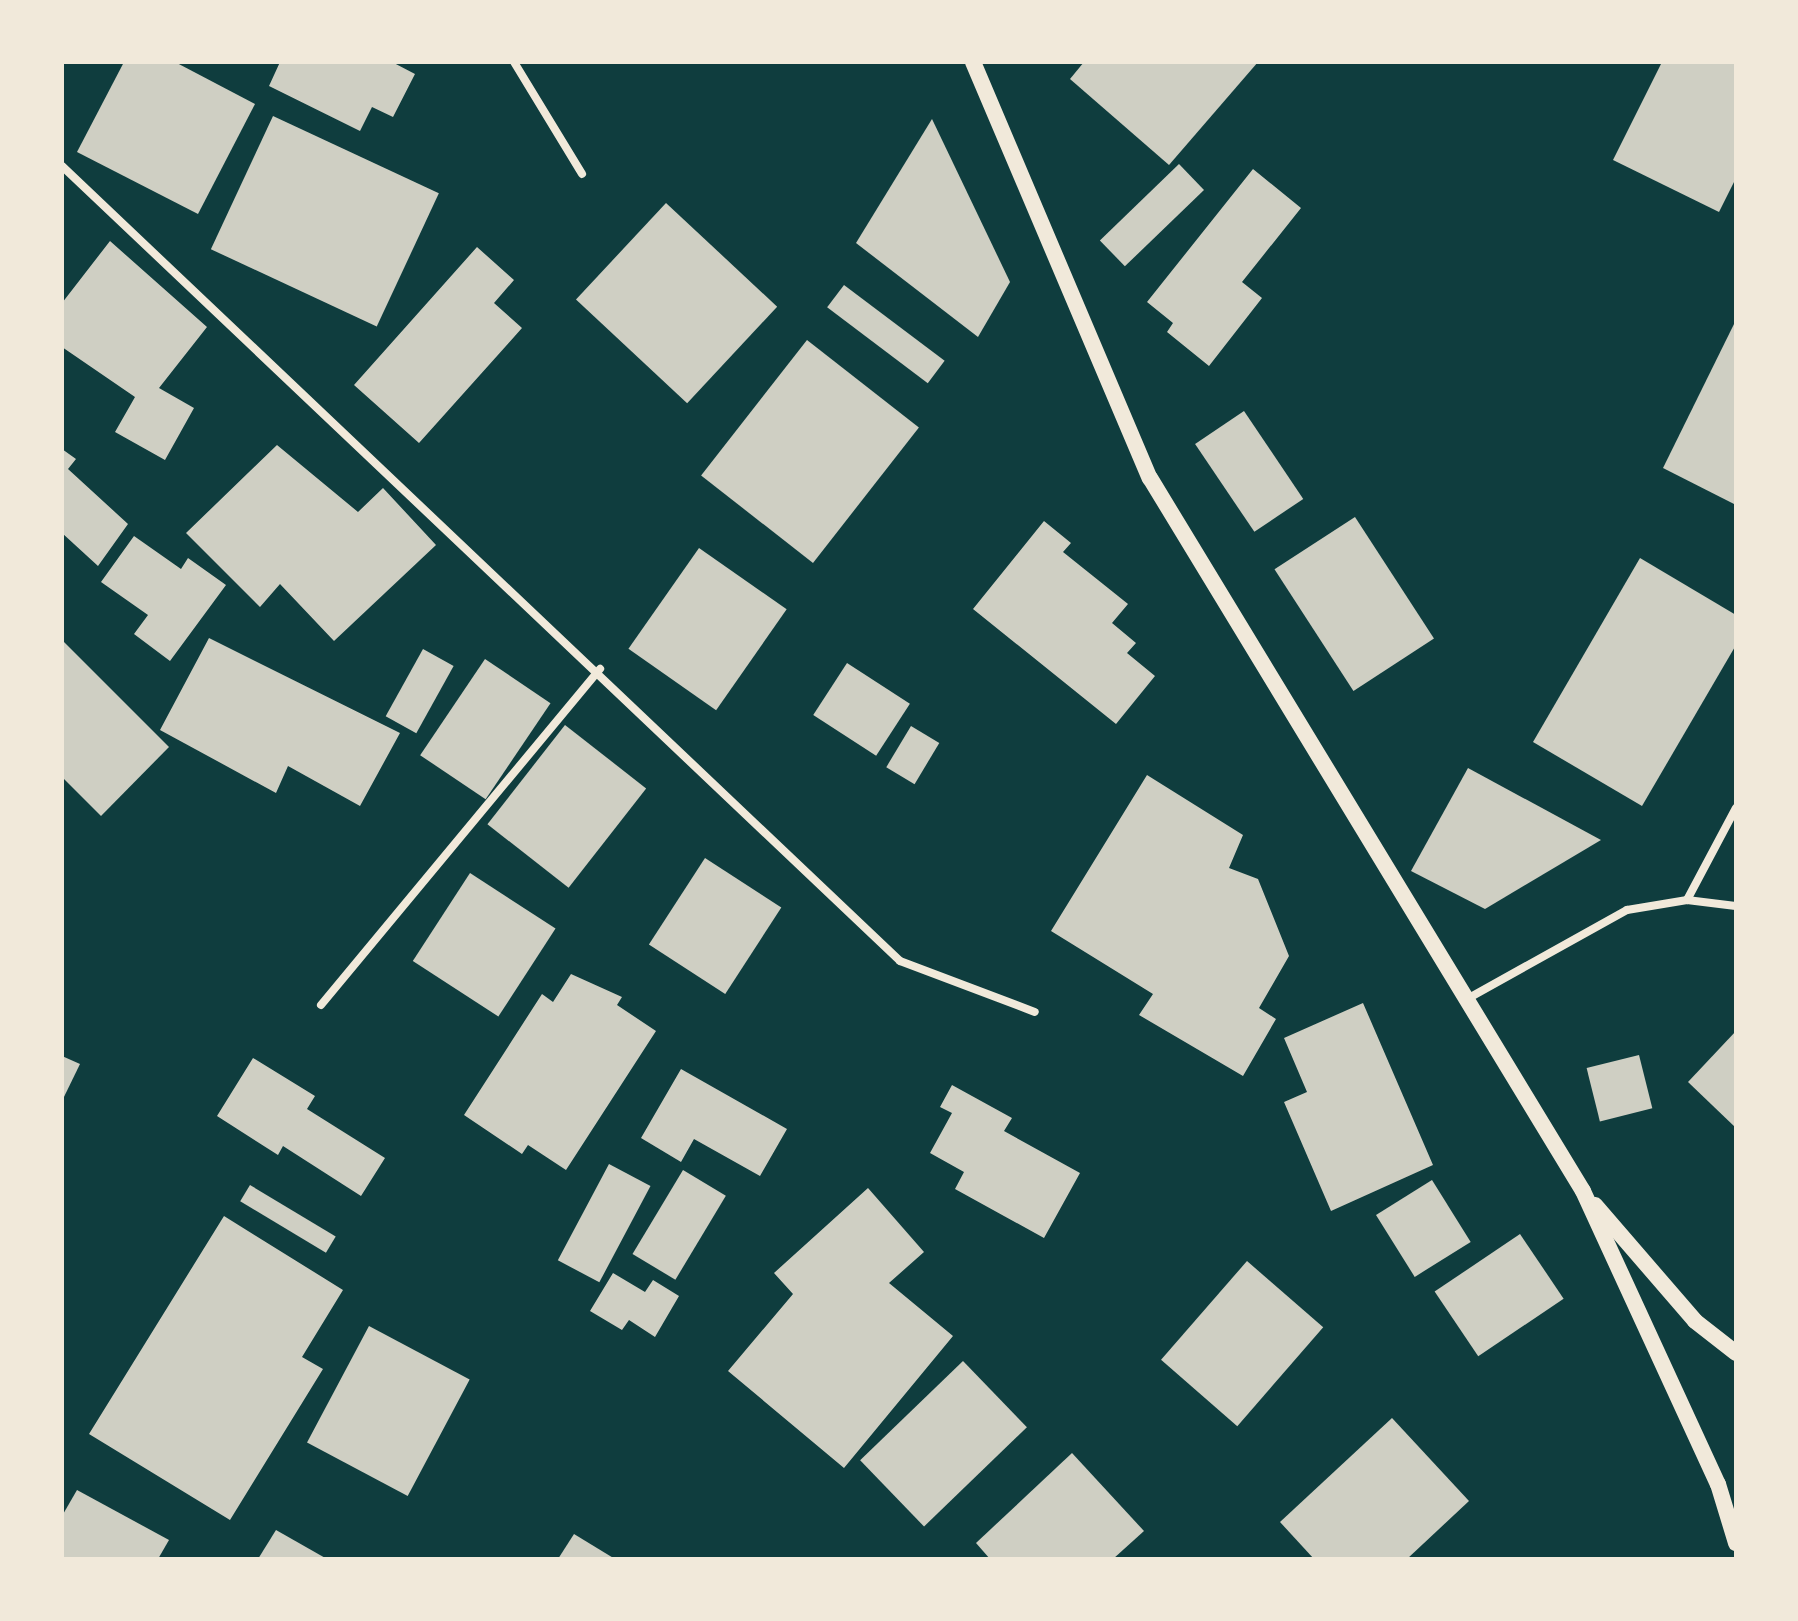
<!DOCTYPE html>
<html>
<head>
<meta charset="utf-8">
<style>
  body { margin:0 }
  #map { position:relative; width:1798px; height:1621px; overflow:hidden; background:#0f3d3e; font-family:"Sofia Sans Condensed",sans-serif }
  div>[style] { position:absolute }
  .building>* { inset:0; background:#cfcfc3; transform-origin:0 0 }
  .minor>* { height:8px; margin:-4px; padding:0 4px; transform-origin:4px; border-radius:4px; background:#f1e9da }
  .secondary>* { height:16px; margin:-8px; padding:0 8px; transform-origin:8px; border-radius:8px; background:#f1e9da }
  span { translate:-50% -50%; white-space:nowrap; text-align:center; line-height:1.15; -webkit-text-stroke:7px #f1e9da; paint-order:stroke }
  .frame { position:absolute; inset:0; border:64px solid #f1e9da; pointer-events:none }
</style>
</head>
<body>
<div id="map">
  <div class="building">
    <i style="clip-path:polygon(124px 62px,175px 62px,255px 104px,198px 214px,77px 152px)"></i>
    <i style="clip-path:polygon(280px 62px,392px 62px,415px 74px,393px 117px,372px 107px,360px 131px,269px 86px)"></i>
    <i style="clip-path:polygon(1084px 62px,1258px 62px,1169px 165px,1070px 79px)"></i>
    <i style="clip-path:polygon(1662px 62px,1736px 62px,1736px 178px,1719px 212px,1613px 160px)"></i>
    <i style="left:273px;top:116px;width:183px;height:147px;rotate:25deg"></i>
    <i style="clip-path:polygon(932px 119px,1010px 282px,978px 337px,856px 243px)"></i>
    <i style="left:1179px;top:164px;width:36px;height:110px;rotate:46deg"></i>
    <i style="clip-path:polygon(1253px 169px,1301px 208px,1242px 282px,1262px 298px,1209px 366px,1167px 332px,1173px 323px,1147px 302px)"></i>
    <i style="left:666px;top:203px;width:152px;height:132px;rotate:43deg"></i>
    <i style="clip-path:polygon(110px 241px,207px 327px,159px 388px,194px 408px,165px 460px,115px 432px,135px 397px,62px 347px,62px 303px)"></i>
    <i style="clip-path:polygon(477px 247px,514px 280px,494px 303px,522px 328px,419px 443px,354px 385px)"></i>
    <i style="left:844px;top:285px;width:126px;height:28px;rotate:37deg"></i>
    <i style="clip-path:polygon(1736px 320px,1736px 505px,1663px 468px)"></i>
    <i style="left:807px;top:340px;width:142px;height:172px;rotate:38deg"></i>
    <i style="left:1244px;top:411px;width:106px;height:59px;rotate:56deg"></i>
    <i style="clip-path:polygon(277px 445px,358px 512px,383px 488px,436px 545px,334px 641px,280px 584px,260px 607px,186px 533px)"></i>
    <i style="clip-path:polygon(62px 449px,76px 459px,68px 469px,128px 524px,98px 566px,62px 533px)"></i>
    <i style="left:1355px;top:517px;width:145px;height:96px;rotate:57deg"></i>
    <i style="clip-path:polygon(1044px 521px,1071px 543px,1063px 552px,1128px 604px,1112px 623px,1136px 643px,1127px 653px,1155px 676px,1116px 724px,973px 609px)"></i>
    <i style="clip-path:polygon(134px 536px,181px 569px,188px 558px,226px 585px,170px 661px,134px 634px,148px 615px,101px 582px)"></i>
    <i style="left:699px;top:548px;width:107px;height:123px;rotate:35deg"></i>
    <i style="clip-path:polygon(1640px 558px,1736px 615px,1736px 645px,1642px 806px,1533px 742px)"></i>
    <i style="clip-path:polygon(209px 638px,400px 733px,360px 806px,288px 766px,276px 793px,160px 730px)"></i>
    <i style="clip-path:polygon(62px 640px,169px 747px,101px 816px,62px 777px)"></i>
    <i style="left:423px;top:649px;width:35px;height:77px;rotate:29deg"></i>
    <i style="left:485px;top:659px;width:79px;height:116px;rotate:34deg"></i>
    <i style="left:847px;top:663px;width:75px;height:62px;rotate:33deg"></i>
    <i style="left:565px;top:725px;width:103px;height:126px;rotate:38deg"></i>
    <i style="left:911px;top:726px;width:33px;height:48px;rotate:31deg"></i>
    <i style="clip-path:polygon(1468px 768px,1601px 840px,1485px 909px,1411px 871px)"></i>
    <i style="clip-path:polygon(1147px 775px,1243px 835px,1229px 868px,1258px 879px,1289px 956px,1259px 1008px,1276px 1019px,1243px 1076px,1139px 1015px,1153px 994px,1051px 931px)"></i>
    <i style="left:705px;top:858px;width:91px;height:103px;rotate:33deg"></i>
    <i style="left:470px;top:873px;width:102px;height:105px;rotate:33deg"></i>
    <i style="clip-path:polygon(571px 974px,622px 997px,617px 1005px,656px 1031px,566px 1170px,528px 1145px,522px 1154px,464px 1115px,542px 994px,553px 1002px)"></i>
    <i style="clip-path:polygon(1363px 1003px,1433px 1165px,1331px 1211px,1284px 1102px,1307px 1092px,1284px 1038px)"></i>
    <i style="clip-path:polygon(1736px 1031px,1736px 1128px,1688px 1082px)"></i>
    <i style="left:1639px;top:1055px;width:55px;height:54px;rotate:76deg"></i>
    <i style="clip-path:polygon(62px 1056px,80px 1064px,62px 1101px)"></i>
    <i style="clip-path:polygon(253px 1058px,315px 1096px,307px 1109px,385px 1158px,361px 1196px,283px 1146px,278px 1155px,217px 1116px)"></i>
    <i style="clip-path:polygon(681px 1069px,787px 1129px,760px 1176px,694px 1139px,681px 1162px,641px 1138px)"></i>
    <i style="clip-path:polygon(952px 1085px,1012px 1118px,1004px 1131px,1080px 1173px,1044px 1238px,955px 1189px,964px 1172px,930px 1153px,952px 1113px,940px 1107px)"></i>
    <i style="left:609px;top:1164px;width:47px;height:109px;rotate:28deg"></i>
    <i style="left:683px;top:1170px;width:50px;height:98px;rotate:31deg"></i>
    <i style="left:1432px;top:1180px;width:73px;height:66px;rotate:58deg"></i>
    <i style="left:250px;top:1185px;width:100px;height:19px;rotate:31deg"></i>
    <i style="clip-path:polygon(868px 1188px,924px 1252px,889px 1283px,953px 1336px,844px 1468px,728px 1371px,793px 1294px,774px 1273px)"></i>
    <i style="clip-path:polygon(224px 1216px,343px 1290px,302px 1357px,323px 1369px,230px 1520px,89px 1434px)"></i>
    <i style="left:1520px;top:1234px;width:78px;height:103px;rotate:56deg"></i>
    <i style="left:1247px;top:1261px;width:101px;height:131px;rotate:41deg"></i>
    <i style="clip-path:polygon(613px 1273px,645px 1292px,653px 1280px,679px 1296px,655px 1337px,629px 1320px,622px 1330px,590px 1311px)"></i>
    <i style="left:369px;top:1326px;width:114px;height:132px;rotate:28deg"></i>
    <i style="left:963px;top:1361px;width:92px;height:143px;rotate:46deg"></i>
    <i style="clip-path:polygon(1392px 1418px,1469px 1501px,1407px 1559px,1314px 1559px,1280px 1522px)"></i>
    <i style="clip-path:polygon(1072px 1453px,1144px 1531px,1113px 1559px,990px 1559px,976px 1543px)"></i>
    <i style="clip-path:polygon(77px 1490px,169px 1540px,158px 1559px,62px 1559px,62px 1516px)"></i>
    <i style="clip-path:polygon(276px 1530px,327px 1559px,258px 1559px)"></i>
    <i style="clip-path:polygon(574px 1534px,615px 1559px,558px 1559px)"></i>
  </div>
  <div class="minor">
    <i style="left:514px;top:62px;width:131px;rotate:58.7deg"></i>
    <i style="left:62px;top:166px;width:1155px;rotate:43.49deg"></i>
    <i style="left:900px;top:961px;width:144px;rotate:20.7deg"></i>
    <i style="left:1687px;top:900px;width:104px;rotate:-62deg"></i>
    <i style="left:1467px;top:999px;width:183px;rotate:-29.1deg"></i>
    <i style="left:1627px;top:910px;width:61px;rotate:-9.5deg"></i>
    <i style="left:1687px;top:900px;width:49px;rotate:7deg"></i>
    <i style="left:321px;top:1005px;width:437px;rotate:-50.3deg"></i>
  </div>
  <div class="secondary">
    <i style="left:973px;top:62px;width:452px;rotate:67deg"></i>
    <i style="left:1150px;top:478px;width:834px;rotate:58.73deg"></i>
    <i style="left:1583px;top:1191px;width:323px;rotate:65.3deg"></i>
    <i style="left:1718px;top:1484px;width:62px;rotate:73deg"></i>
    <i style="left:1595px;top:1205px;width:153px;rotate:49.2deg"></i>
    <i style="left:1695px;top:1321px;width:52px;rotate:38deg"></i>
  </div>
  <div class="frame"></div>
</div>
</body>
</html>
